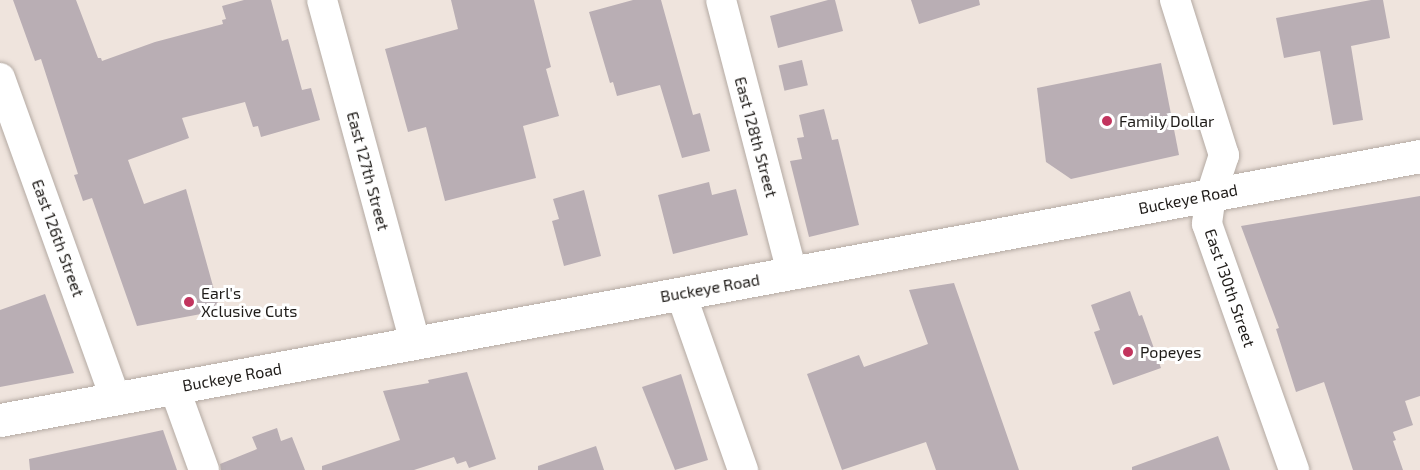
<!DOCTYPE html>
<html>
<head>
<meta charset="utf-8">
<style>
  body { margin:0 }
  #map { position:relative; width:1420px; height:470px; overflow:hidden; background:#efe4dd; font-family:"Exo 2",sans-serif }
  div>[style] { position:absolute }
  .building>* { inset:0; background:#b9aeb4; transform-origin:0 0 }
  .roads { filter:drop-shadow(0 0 2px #b4aaa3) drop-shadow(0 0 2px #b4aaa3) }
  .minor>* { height:30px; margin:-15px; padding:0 15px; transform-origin:15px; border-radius:15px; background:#fff }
  .tertiary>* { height:33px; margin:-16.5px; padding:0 16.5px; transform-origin:16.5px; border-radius:16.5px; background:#fff }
  .dots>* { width:16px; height:16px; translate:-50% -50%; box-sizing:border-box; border:3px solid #fff; border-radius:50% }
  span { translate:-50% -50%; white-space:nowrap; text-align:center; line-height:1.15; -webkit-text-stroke:6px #fff; paint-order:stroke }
  .poi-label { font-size:16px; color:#1f1c19 }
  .left { translate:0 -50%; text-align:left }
  .street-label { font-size:16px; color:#1f1c19 }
</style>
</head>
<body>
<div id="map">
  <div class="building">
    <i style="clip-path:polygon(13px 0,76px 0,98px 58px,101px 58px,102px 61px,155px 42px,223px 24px,222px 20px,226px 19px,222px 6px,244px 0,271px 0,282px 41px,288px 39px,302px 90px,311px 88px,320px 120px,261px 137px,258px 126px,253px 127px,245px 102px,182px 118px,189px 138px,128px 160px,144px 204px,186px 189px,218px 304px,215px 305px,217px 311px,137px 326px,92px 198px,83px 201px,74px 175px,78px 174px,41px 59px,35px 61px)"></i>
    <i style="clip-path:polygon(451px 0,534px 0,551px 67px,546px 69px,559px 116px,523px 126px,536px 178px,445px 201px,426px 127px,408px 132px,385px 49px,458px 29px)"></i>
    <i style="clip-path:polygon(633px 0,661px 0,693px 115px,700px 113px,710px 151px,682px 158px,660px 85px,617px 96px,613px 82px,610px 83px,589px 12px)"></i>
    <i style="clip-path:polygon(828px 0,835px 0,843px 31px,778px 48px,770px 16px)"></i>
    <i style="clip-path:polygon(911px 0,979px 0,980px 5px,919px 24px)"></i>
    <i style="clip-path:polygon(1371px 0,1383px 0,1390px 38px,1351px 46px,1363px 120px,1333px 125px,1320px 51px,1284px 58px,1276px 18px)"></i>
    <i style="left:802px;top:60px;width:26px;height:24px;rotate:77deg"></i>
    <i style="clip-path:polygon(1161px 63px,1179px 155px,1071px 179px,1046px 162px,1037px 88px)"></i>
    <i style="clip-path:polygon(824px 109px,832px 140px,838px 139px,859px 225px,809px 237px,790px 161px,802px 159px,797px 138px,804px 137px,799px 115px)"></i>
    <i style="clip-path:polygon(709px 182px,712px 195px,736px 189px,748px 235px,673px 254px,658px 195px)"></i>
    <i style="clip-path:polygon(584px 190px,601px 256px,564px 266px,552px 221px,559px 219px,553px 199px)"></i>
    <i style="clip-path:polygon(1420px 196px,1420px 396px,1405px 401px,1413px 425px,1393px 432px,1396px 440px,1393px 441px,1403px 470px,1353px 470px,1324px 382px,1296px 392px,1276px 329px,1279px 328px,1241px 226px)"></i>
    <i style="clip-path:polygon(954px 283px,1019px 470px,936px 470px,926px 442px,842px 470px,807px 374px,859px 355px,864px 367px,928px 344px,909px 290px)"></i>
    <i style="clip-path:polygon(1130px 291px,1139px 316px,1142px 315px,1161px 368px,1113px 385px,1094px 332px,1100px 330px,1091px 305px)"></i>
    <i style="clip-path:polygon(45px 294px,74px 373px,0 387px,0 310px)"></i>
    <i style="clip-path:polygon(467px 372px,496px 459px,469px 468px,466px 461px,457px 464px,454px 457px,414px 470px,322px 470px,322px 466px,400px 440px,383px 391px,429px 383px,428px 380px)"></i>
    <i style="clip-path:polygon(681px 374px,708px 460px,675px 470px,642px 387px)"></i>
    <i style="clip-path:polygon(277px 428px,281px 441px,292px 437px,305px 470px,221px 470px,220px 464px,257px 449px,252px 437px)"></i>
    <i style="clip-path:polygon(163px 430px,177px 470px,30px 470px,29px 459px)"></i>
    <i style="clip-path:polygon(1218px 436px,1230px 470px,1132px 470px,1132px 467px)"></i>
    <i style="clip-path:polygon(596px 446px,604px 470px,538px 470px,538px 466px)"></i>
  </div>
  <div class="roads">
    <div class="minor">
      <i style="left:322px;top:0;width:355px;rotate:74.8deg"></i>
      <i style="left:721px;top:0;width:282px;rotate:75.4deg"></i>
      <i style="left:1175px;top:0;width:163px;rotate:72.5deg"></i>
      <i style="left:1224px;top:155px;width:42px;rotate:108deg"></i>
      <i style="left:1211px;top:195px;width:29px;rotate:98deg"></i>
      <i style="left:1207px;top:224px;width:261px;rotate:70.5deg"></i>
      <i style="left:0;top:78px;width:340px;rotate:70.2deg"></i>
      <i style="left:681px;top:294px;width:187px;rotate:70.6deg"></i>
      <i style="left:174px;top:387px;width:88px;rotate:70.1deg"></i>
    </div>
    <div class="tertiary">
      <i style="left:0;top:420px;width:1444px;rotate:-10.53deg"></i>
    </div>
  </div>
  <div class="dots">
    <i style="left:1107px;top:121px;background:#c2345e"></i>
    <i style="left:189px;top:302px;background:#c2345e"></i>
    <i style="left:1128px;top:352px;background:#c2345e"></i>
  </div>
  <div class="poi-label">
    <span class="left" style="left:1119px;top:121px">Family Dollar</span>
    <span class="left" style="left:201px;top:302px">Earl's<br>Xclusive Cuts</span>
    <span class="left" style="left:1140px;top:352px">Popeyes</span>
  </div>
  <div class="street-label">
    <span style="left:756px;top:137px;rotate:75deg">East 128th Street</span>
    <span style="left:368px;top:171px;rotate:75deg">East 127th Street</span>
    <span style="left:1188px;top:199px;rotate:-11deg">Buckeye Road</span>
    <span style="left:58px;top:238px;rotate:70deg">East 126th Street</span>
    <span style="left:710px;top:288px;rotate:-10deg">Buckeye Road</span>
    <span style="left:1230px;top:288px;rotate:71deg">East 130th Street</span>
    <span style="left:232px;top:377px;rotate:-10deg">Buckeye Road</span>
  </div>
</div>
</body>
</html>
